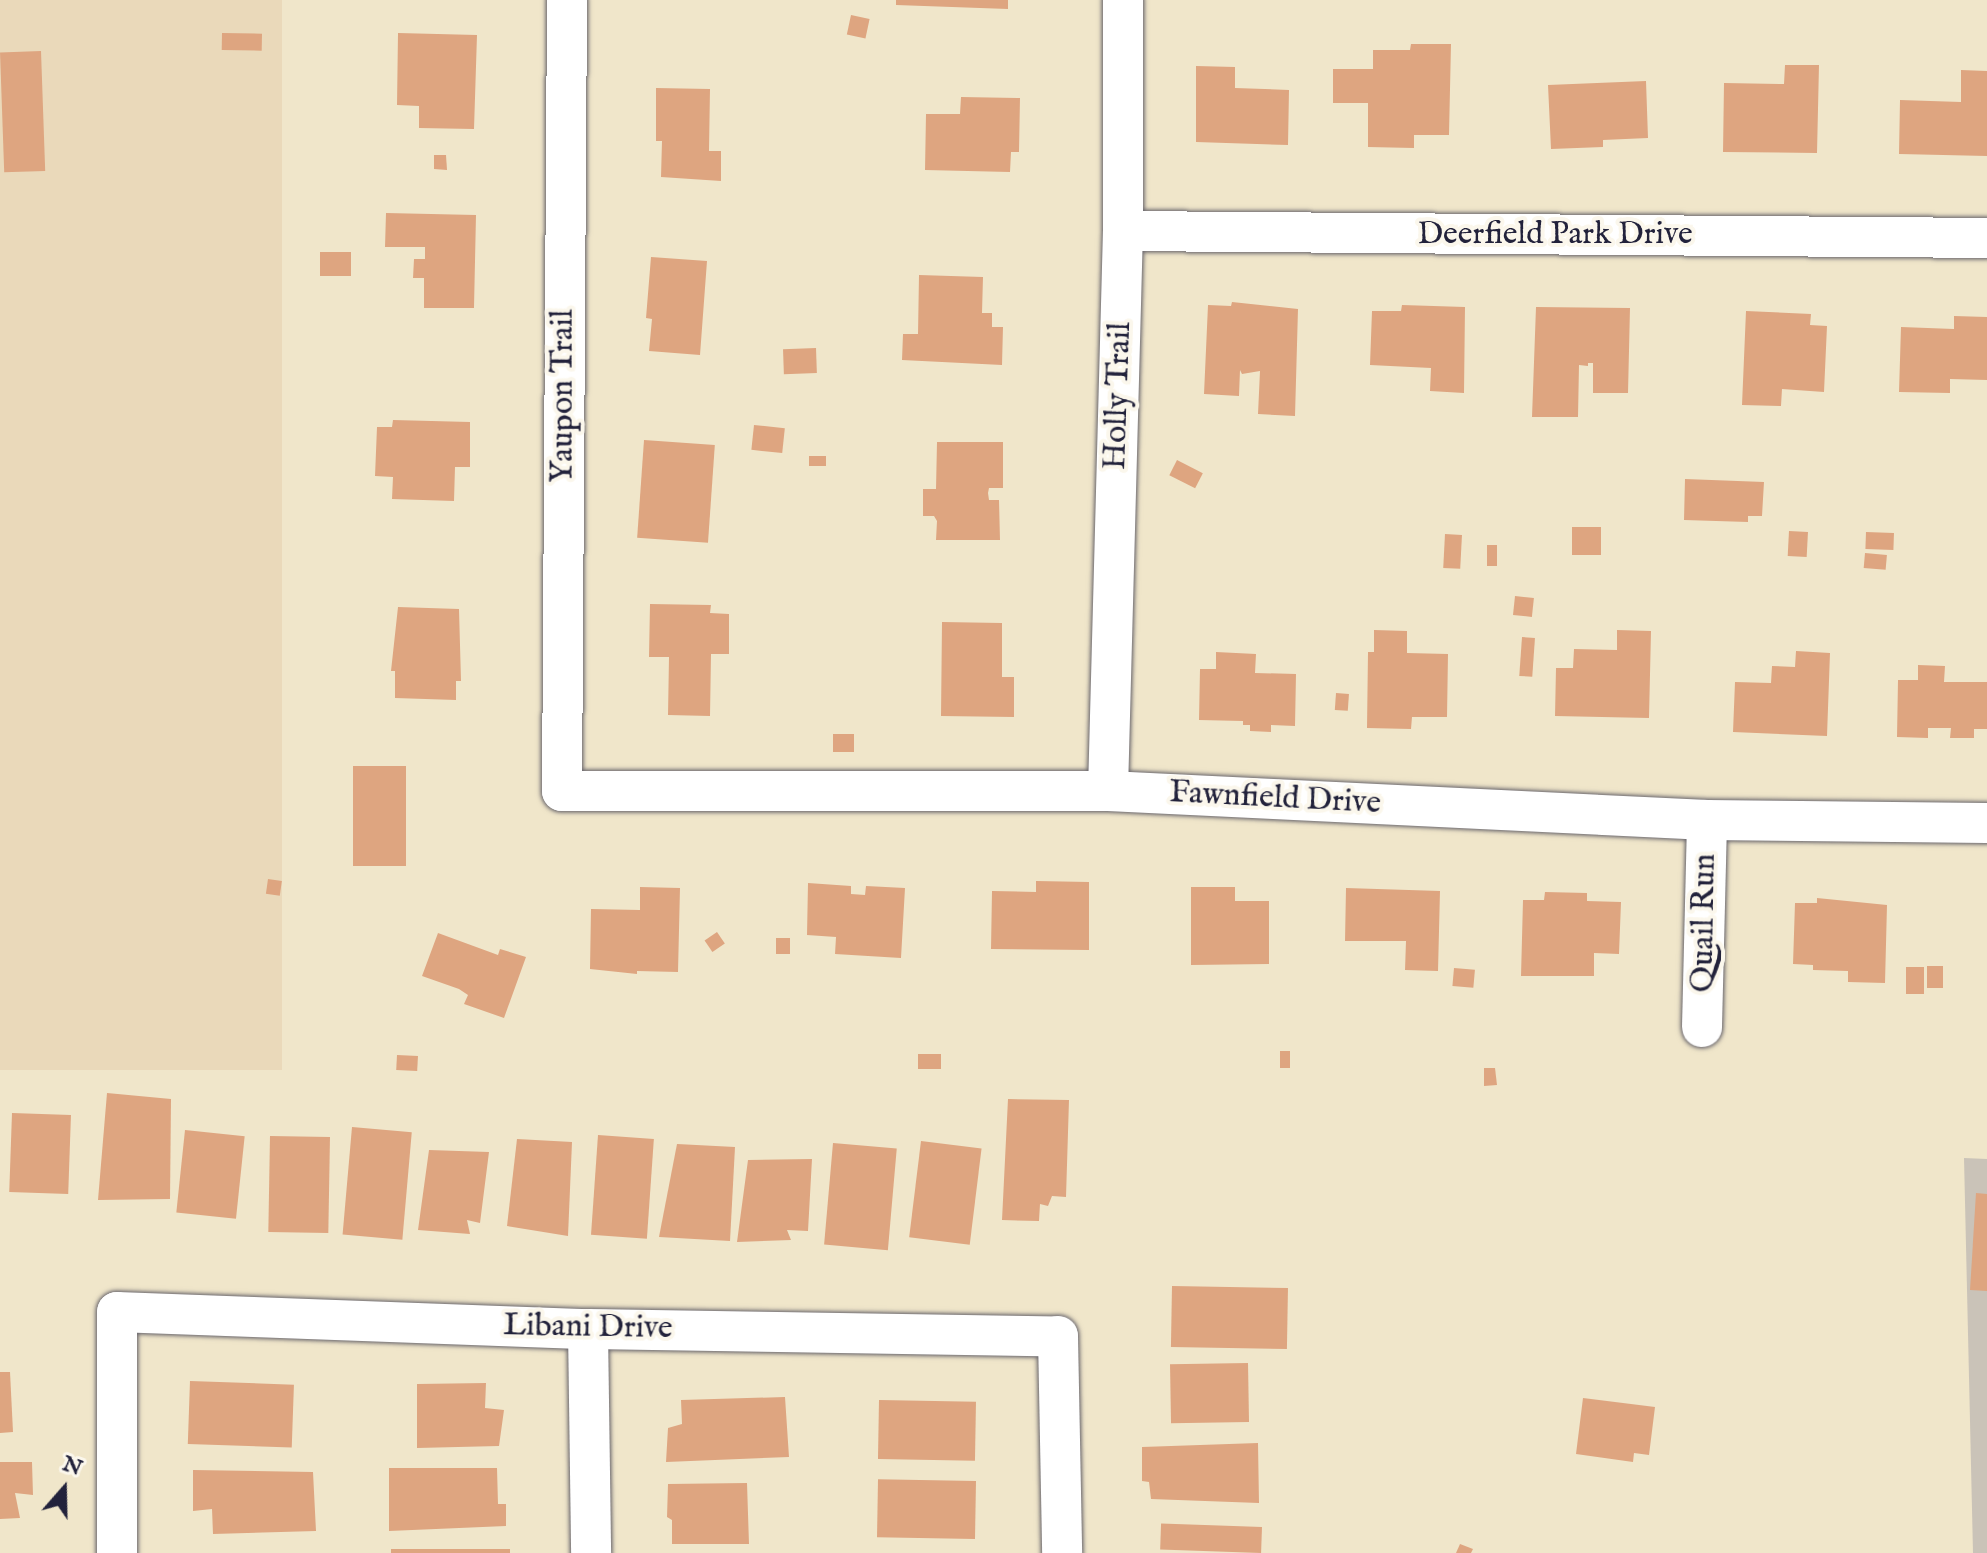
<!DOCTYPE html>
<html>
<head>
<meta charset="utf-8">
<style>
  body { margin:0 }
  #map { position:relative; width:1987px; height:1553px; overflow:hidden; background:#f0e6ca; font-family:"IM FELL English",serif }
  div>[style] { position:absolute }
  .built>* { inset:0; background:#ead9ba; transform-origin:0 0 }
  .industrial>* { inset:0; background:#cac3b8 }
  .building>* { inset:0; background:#dea580; transform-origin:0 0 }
  .roads { filter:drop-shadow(0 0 2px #6a676d) drop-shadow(0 0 2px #6a676d) }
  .minor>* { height:40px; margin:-20px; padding:0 20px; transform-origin:20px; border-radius:20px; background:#fff }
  span { translate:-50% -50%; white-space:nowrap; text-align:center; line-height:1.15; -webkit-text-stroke:8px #fbf7ec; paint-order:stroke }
  .street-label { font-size:32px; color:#22223b }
  .north { position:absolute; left:24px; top:1449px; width:80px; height:80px; -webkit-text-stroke:6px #fbf7ec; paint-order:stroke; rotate:20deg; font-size:22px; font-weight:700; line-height:32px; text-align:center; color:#22223b }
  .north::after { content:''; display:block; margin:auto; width:28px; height:36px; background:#22223b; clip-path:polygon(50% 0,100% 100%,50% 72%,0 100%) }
</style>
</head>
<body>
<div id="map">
  <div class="built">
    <i style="left:0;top:0;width:282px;height:1070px"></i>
  </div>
  <div class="industrial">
    <i style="clip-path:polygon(1964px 1158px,1987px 1159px,1987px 1553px,1973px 1553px)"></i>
  </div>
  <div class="building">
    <i style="clip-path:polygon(896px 0,1008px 0,1008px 9px,896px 5px)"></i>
    <i style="left:851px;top:15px;width:19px;height:20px;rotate:12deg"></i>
    <i style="left:222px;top:33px;width:40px;height:17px;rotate:1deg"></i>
    <i style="clip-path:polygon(398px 33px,477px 35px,474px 129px,419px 128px,419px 106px,397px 105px)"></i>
    <i style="clip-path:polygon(1411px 44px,1451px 44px,1449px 135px,1414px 135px,1414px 148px,1368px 147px,1368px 103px,1333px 103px,1333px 69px,1373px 69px,1373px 50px,1410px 50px)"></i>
    <i style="left:41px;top:51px;width:120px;height:41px;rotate:88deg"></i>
    <i style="clip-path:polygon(1785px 65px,1819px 65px,1817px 153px,1723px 152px,1724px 83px,1784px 84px)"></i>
    <i style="clip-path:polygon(1196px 66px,1235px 67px,1235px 88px,1289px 90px,1288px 145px,1196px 142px)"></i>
    <i style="clip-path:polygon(1961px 70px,1987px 71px,1987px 156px,1899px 154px,1900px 100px,1961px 102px)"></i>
    <i style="clip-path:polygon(1646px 81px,1648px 138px,1603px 140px,1603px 147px,1551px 149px,1548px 85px)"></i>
    <i style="clip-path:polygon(656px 88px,710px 89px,709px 151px,721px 151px,721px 181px,661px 177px,662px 141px,656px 141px)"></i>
    <i style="clip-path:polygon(961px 97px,1020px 98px,1019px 152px,1011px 152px,1010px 172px,925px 170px,926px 114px,960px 114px)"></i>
    <i style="clip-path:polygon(434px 155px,446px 155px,447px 170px,434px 169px)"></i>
    <i style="clip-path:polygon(386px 213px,476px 215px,474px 308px,424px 308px,424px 278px,413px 278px,414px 259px,425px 259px,425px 247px,385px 247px)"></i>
    <i style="left:351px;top:252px;width:24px;height:31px;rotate:90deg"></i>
    <i style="clip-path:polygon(651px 257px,707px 261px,700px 355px,649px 351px,652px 319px,646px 318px)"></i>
    <i style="clip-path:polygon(919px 275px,983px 277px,982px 313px,992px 313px,992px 327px,1003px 327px,1002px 365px,902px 360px,903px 334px,918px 334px)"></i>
    <i style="clip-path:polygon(1232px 302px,1298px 309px,1295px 416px,1258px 414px,1260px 371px,1242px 374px,1240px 370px,1239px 396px,1204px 394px,1208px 305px,1231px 306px)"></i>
    <i style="clip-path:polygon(1402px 305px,1465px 307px,1464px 393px,1430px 391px,1431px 368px,1370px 365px,1372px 311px,1401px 311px)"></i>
    <i style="clip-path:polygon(1536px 307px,1630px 308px,1628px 393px,1593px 393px,1593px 363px,1588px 363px,1588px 366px,1579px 365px,1578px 417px,1532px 417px)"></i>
    <i style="clip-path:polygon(1746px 311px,1811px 314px,1810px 325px,1827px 326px,1824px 392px,1782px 389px,1781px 406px,1742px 405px)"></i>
    <i style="clip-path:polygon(1954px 316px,1987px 317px,1987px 380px,1950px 379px,1950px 393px,1899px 392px,1901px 327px,1954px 329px)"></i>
    <i style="left:816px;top:348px;width:25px;height:33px;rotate:88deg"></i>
    <i style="clip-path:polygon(393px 420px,470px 422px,470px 467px,455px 467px,454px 501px,392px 499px,393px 477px,375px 476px,377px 427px,392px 427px)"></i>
    <i style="left:754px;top:425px;width:31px;height:25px;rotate:6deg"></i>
    <i style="left:644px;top:440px;width:71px;height:98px;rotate:4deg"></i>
    <i style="clip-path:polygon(937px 442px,1003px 442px,1003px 488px,989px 488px,988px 493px,989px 500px,999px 500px,1000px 540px,936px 540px,937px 521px,934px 516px,923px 516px,923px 489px,936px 489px)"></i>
    <i style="left:826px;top:456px;width:10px;height:17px;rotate:90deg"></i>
    <i style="left:1177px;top:460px;width:29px;height:17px;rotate:27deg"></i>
    <i style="clip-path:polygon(1685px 479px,1764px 482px,1762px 516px,1748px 516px,1748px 522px,1684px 520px)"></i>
    <i style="left:1572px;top:527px;width:29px;height:28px"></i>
    <i style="left:1789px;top:531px;width:19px;height:25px;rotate:3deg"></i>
    <i style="left:1866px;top:532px;width:28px;height:17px;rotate:2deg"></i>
    <i style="left:1445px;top:534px;width:17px;height:34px;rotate:3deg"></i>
    <i style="left:1487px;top:545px;width:10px;height:21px"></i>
    <i style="left:1865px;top:553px;width:22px;height:15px;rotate:5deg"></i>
    <i style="left:1515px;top:596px;width:19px;height:19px;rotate:6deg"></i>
    <i style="clip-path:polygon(650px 604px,711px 605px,710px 613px,729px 614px,729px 654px,711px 654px,710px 716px,668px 715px,669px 657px,649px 657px)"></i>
    <i style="clip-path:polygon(398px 607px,459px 609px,461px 681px,456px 681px,456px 700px,395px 698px,395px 671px,391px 671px)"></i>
    <i style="clip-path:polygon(942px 622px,1002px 623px,1002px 677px,1014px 677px,1014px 717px,941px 716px)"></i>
    <i style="clip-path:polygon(1374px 630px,1407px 631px,1407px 653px,1448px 654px,1447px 717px,1412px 717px,1411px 729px,1367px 728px,1368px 652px,1374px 652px)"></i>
    <i style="clip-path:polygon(1617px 630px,1651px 631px,1649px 718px,1555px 716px,1556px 668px,1573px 668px,1574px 649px,1617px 650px)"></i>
    <i style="left:1522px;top:637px;width:13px;height:39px;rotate:4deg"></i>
    <i style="clip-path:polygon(1796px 651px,1830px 653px,1827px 736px,1733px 732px,1735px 682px,1771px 683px,1772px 666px,1795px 667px)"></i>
    <i style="clip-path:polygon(1216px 652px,1256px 654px,1255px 673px,1296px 674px,1295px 726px,1271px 725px,1271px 732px,1250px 731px,1250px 725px,1243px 725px,1243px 721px,1199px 720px,1200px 669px,1216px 669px)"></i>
    <i style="clip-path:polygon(1918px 665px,1945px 666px,1944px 682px,1987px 682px,1987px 729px,1974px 729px,1974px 738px,1950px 738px,1951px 728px,1928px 728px,1928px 738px,1897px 737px,1898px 680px,1918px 680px)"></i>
    <i style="left:1336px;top:693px;width:13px;height:17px;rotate:4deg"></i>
    <i style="left:833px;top:734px;width:21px;height:18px"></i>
    <i style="left:353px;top:766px;width:53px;height:100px"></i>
    <i style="left:268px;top:879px;width:14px;height:15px;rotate:8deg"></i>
    <i style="clip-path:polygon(1036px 881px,1089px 882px,1089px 950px,991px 949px,992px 891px,1036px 892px)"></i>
    <i style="clip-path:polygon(808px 883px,851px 886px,851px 894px,865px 895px,866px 886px,905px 888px,901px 958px,835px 954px,836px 937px,807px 935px)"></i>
    <i style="clip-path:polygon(640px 887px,680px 888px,678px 972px,637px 971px,637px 974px,590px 969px,591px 909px,640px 910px)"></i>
    <i style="clip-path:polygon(1191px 887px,1235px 887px,1235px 901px,1269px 901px,1269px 964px,1191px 965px)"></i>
    <i style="clip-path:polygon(1346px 888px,1440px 891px,1438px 971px,1405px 970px,1406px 941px,1345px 941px)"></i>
    <i style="clip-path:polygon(1545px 892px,1587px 893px,1587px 901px,1621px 902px,1619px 954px,1594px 953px,1594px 976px,1521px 976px,1523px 900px,1544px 900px)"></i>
    <i style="clip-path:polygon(1817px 898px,1887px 905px,1885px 983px,1848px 982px,1848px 971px,1813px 970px,1813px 965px,1793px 964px,1795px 903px,1817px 903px)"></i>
    <i style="left:717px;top:932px;width:14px;height:15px;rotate:56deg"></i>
    <i style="clip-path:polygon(438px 933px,498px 955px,500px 949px,526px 957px,504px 1018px,464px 1004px,468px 995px,459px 989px,422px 976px)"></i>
    <i style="left:776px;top:938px;width:14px;height:16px"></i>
    <i style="left:1943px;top:966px;width:22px;height:16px;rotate:90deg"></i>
    <i style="left:1906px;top:967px;width:18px;height:27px"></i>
    <i style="left:1454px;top:968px;width:21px;height:18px;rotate:5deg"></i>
    <i style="left:1280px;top:1051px;width:10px;height:17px"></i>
    <i style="left:941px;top:1054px;width:15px;height:23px;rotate:90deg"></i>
    <i style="left:397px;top:1055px;width:21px;height:15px;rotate:3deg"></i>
    <i style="clip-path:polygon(1484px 1068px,1495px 1068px,1497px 1085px,1484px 1086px)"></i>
    <i style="clip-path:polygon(107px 1093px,171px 1099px,170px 1199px,98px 1200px)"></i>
    <i style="clip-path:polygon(1008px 1099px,1069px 1100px,1066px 1197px,1052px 1196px,1048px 1206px,1040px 1204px,1039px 1221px,1002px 1220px)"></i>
    <i style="left:12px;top:1113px;width:59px;height:79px;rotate:2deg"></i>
    <i style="left:352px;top:1127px;width:60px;height:108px;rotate:5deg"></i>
    <i style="left:185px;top:1130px;width:60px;height:83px;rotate:6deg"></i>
    <i style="left:598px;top:1135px;width:56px;height:100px;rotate:4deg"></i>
    <i style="left:270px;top:1136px;width:60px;height:96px;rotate:1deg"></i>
    <i style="clip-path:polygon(517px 1139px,572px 1142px,568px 1236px,507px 1226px)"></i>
    <i style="left:921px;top:1141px;width:61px;height:97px;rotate:7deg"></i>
    <i style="left:833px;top:1143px;width:64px;height:102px;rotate:5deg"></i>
    <i style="clip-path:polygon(677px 1144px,735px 1147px,730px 1241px,659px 1237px)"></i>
    <i style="clip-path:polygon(429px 1150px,489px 1152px,480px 1223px,467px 1220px,470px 1234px,418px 1230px)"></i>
    <i style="clip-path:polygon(812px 1159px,808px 1231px,787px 1230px,791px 1240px,737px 1242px,748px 1160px)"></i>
    <i style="clip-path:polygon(1976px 1193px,1987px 1194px,1987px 1291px,1970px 1290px)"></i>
    <i style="left:1172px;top:1286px;width:116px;height:61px;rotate:1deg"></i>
    <i style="left:1248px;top:1363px;width:59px;height:78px;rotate:89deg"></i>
    <i style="clip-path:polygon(0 1372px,10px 1372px,13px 1432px,0 1433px)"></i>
    <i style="left:190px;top:1381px;width:104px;height:63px;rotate:2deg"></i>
    <i style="clip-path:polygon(486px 1383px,485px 1408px,504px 1410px,499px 1446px,417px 1448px,417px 1384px)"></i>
    <i style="clip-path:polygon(785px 1397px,789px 1457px,666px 1462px,668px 1428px,682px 1424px,681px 1400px)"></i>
    <i style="clip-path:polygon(1583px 1398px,1655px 1407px,1649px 1455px,1634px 1453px,1633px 1462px,1576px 1454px)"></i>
    <i style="left:879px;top:1400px;width:97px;height:59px;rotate:1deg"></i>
    <i style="clip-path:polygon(1258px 1443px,1259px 1503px,1151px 1499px,1149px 1482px,1142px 1481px,1142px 1447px)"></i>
    <i style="clip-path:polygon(0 1462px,32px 1462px,33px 1495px,15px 1493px,20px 1518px,0 1519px)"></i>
    <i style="clip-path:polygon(389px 1468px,497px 1468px,498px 1504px,506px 1504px,506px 1526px,389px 1531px)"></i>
    <i style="clip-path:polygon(193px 1470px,313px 1472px,316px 1531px,213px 1534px,212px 1509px,193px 1511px)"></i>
    <i style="left:976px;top:1481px;width:58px;height:98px;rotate:91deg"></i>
    <i style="clip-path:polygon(747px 1483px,749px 1544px,672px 1544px,672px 1520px,667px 1517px,668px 1484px)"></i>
    <i style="left:1262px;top:1527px;width:26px;height:101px;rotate:92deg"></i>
    <i style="clip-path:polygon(1460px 1544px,1473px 1549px,1471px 1553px,1456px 1553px)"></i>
    <i style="left:391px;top:1549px;width:119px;height:4px"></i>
  </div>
  <div class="roads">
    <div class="minor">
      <i style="left:567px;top:0;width:791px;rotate:90.36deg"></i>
      <i style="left:562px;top:791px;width:546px"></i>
      <i style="left:1108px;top:791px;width:600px;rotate:2.77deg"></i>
      <i style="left:1707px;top:820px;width:280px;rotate:0.6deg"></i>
      <i style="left:1123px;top:231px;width:864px;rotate:0.46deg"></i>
      <i style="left:1108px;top:791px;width:560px;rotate:-88.47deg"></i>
      <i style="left:1123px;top:231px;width:231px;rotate:-90deg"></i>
      <i style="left:1702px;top:1027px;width:207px;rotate:-88.6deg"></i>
      <i style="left:588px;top:1329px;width:224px;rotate:89.2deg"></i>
      <i style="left:117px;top:1553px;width:241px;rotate:-90deg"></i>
      <i style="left:117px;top:1312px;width:471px;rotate:2.1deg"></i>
      <i style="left:588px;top:1329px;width:470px;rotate:0.9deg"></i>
      <i style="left:1058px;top:1336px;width:217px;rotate:88.9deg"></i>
    </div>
  </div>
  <div class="street-label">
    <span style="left:1555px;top:235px">Deerfield Park Drive</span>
    <span style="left:564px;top:396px;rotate:-90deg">Yaupon Trail</span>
    <span style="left:1119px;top:396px;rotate:-88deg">Holly Trail</span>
    <span style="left:1275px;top:799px;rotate:3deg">Fawnfield Drive</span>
    <span style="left:1705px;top:923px;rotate:-89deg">Quail Run</span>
    <span style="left:588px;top:1328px;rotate:1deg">Libani Drive</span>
  </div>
  <div class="north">N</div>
</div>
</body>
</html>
